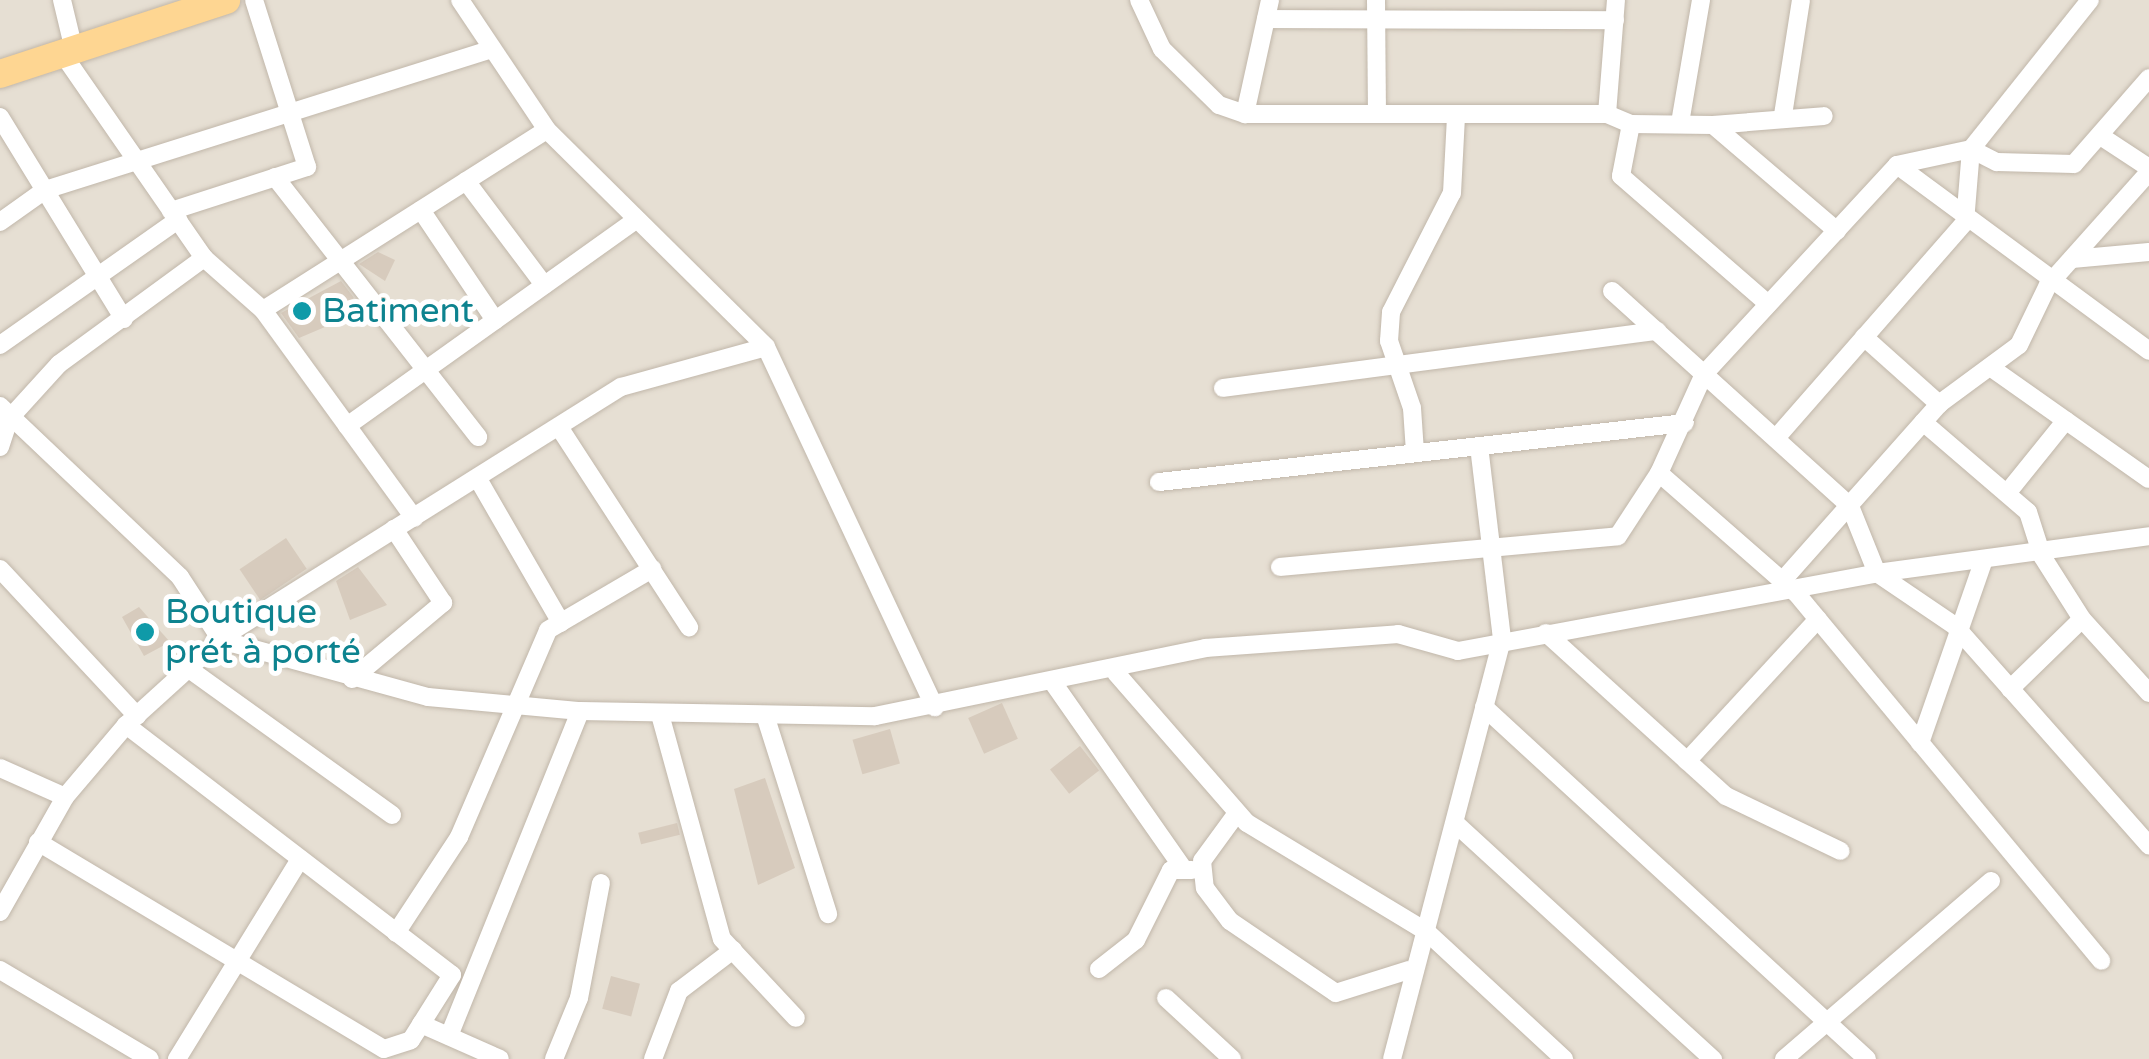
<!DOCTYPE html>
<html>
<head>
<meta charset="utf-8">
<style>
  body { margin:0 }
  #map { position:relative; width:2149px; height:1059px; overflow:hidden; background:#f2ede5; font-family:"Varela Round",sans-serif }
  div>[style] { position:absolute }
  .residential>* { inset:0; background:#e6dfd3; transform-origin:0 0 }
  .building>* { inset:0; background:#d7cbbd; transform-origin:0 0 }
  .roads { filter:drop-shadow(0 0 2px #c1b7aa) drop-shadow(0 0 2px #c1b7aa) }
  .minor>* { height:18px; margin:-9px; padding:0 9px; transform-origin:9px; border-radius:9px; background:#fff }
  .primary>* { height:28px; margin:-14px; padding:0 14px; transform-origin:14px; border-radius:14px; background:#fed692 }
  .dots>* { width:28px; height:28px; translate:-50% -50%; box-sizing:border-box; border:5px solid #fff; border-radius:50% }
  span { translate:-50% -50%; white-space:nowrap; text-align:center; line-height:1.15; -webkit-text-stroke:10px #fff; paint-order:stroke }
  .culture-label { font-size:35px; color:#0d838f }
  .left { translate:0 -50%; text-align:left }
</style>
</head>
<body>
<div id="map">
  <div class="residential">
    <i style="left:0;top:0;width:2149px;height:1059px"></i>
  </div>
  <div class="building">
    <i style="clip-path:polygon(378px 252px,395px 260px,385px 281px,359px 264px)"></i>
    <i style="clip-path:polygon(341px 281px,354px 298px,327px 318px,332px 324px,299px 338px,281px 313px)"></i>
    <i style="left:286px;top:538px;width:37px;height:56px;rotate:56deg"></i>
    <i style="clip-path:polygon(358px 567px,387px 605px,350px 620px,336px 581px)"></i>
    <i style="clip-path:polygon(139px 607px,170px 642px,144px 656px,122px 617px)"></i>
    <i style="left:1002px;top:703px;width:39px;height:37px;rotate:66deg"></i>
    <i style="left:890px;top:729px;width:36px;height:39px;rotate:74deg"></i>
    <i style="left:1080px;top:746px;width:31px;height:38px;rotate:52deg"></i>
    <i style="clip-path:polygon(765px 778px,795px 868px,758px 885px,734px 789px)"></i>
    <i style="left:677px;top:823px;width:12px;height:40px;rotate:76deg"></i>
    <i style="left:611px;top:976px;width:30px;height:34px;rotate:15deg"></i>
  </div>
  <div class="roads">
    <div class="minor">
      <i style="left:62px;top:0;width:51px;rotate:76.5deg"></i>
      <i style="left:460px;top:0;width:156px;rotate:56.2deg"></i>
      <i style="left:547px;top:130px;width:308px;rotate:44.7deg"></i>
      <i style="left:766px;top:347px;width:398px;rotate:64.9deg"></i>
      <i style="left:1139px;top:0;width:54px;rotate:64.9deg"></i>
      <i style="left:1162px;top:49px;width:80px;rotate:44.5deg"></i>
      <i style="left:1219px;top:105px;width:28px;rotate:19deg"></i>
      <i style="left:1245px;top:114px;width:362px"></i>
      <i style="left:1607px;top:114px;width:26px;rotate:23deg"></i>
      <i style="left:1631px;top:124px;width:82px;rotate:0.7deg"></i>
      <i style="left:1713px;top:125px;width:111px;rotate:-4.6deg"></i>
      <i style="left:1376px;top:0;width:114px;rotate:89.5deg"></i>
      <i style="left:2090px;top:0;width:191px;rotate:128.6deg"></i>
      <i style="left:1971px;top:149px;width:76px;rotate:167.8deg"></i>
      <i style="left:1897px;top:165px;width:284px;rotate:132.7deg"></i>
      <i style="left:1704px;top:374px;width:109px;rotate:114.4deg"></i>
      <i style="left:1659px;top:473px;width:182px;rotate:41.2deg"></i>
      <i style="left:1796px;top:593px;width:478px;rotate:50.3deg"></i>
      <i style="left:1266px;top:19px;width:349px;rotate:0.2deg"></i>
      <i style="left:62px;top:53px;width:249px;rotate:55.3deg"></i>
      <i style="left:1245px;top:114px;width:117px;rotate:-77.6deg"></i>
      <i style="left:1607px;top:114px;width:114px;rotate:-85.5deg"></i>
      <i style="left:1783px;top:115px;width:116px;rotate:-81.1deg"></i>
      <i style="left:0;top:117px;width:237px;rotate:58.5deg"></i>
      <i style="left:1680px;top:123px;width:125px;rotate:-80.3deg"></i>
      <i style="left:1631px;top:124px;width:53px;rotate:100.9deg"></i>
      <i style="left:1621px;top:176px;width:195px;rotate:41deg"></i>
      <i style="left:1713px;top:125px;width:163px;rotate:40.5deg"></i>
      <i style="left:2102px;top:137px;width:56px;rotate:33.4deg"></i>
      <i style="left:1897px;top:165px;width:313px;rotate:36.4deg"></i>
      <i style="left:275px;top:177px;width:330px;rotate:52deg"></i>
      <i style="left:466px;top:181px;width:130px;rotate:53.1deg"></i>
      <i style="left:421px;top:210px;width:133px;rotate:56.1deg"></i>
      <i style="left:171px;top:211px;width:143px;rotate:-17.9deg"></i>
      <i style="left:307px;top:167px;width:175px;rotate:-107.6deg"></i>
      <i style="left:0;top:222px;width:55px;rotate:-35.4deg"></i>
      <i style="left:45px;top:190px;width:469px;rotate:-17.5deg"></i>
      <i style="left:2072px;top:259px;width:77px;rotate:-5.2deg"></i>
      <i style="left:1612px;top:291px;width:321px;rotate:42.1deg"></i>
      <i style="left:1850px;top:506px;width:72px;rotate:68.1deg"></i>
      <i style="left:1877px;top:573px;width:275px;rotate:-7.7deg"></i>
      <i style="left:263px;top:310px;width:336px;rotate:-32.4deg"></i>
      <i style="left:1864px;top:337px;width:101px;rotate:41.8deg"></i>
      <i style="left:0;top:345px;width:218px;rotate:-35.1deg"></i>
      <i style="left:1990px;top:367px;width:194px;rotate:35.2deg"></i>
      <i style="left:1223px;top:388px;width:438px;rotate:-7.5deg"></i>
      <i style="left:0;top:406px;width:248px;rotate:43.5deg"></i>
      <i style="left:180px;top:577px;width:75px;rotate:56.9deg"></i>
      <i style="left:221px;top:640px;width:215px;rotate:15.4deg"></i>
      <i style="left:428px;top:697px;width:153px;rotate:5.3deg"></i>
      <i style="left:580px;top:711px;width:295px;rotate:1deg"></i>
      <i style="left:875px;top:716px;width:337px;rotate:-11.6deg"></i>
      <i style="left:1205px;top:648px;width:194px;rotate:-4.1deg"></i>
      <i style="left:1398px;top:634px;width:62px;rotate:15.8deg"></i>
      <i style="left:1458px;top:651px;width:426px;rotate:-10.5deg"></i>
      <i style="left:1877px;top:573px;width:94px;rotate:34.2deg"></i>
      <i style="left:1955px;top:626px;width:293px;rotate:48.5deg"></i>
      <i style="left:1923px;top:422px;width:138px;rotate:40.6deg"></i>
      <i style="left:2028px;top:512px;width:46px;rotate:72.3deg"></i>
      <i style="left:2042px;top:556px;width:75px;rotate:57.6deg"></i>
      <i style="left:2082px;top:619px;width:100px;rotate:47.8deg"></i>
      <i style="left:347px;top:426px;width:356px;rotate:-35.5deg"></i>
      <i style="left:559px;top:427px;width:239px;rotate:57deg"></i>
      <i style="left:1776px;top:438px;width:287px;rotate:-48.8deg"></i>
      <i style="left:1965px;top:222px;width:73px;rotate:-85.3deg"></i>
      <i style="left:1971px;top:149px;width:29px;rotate:27deg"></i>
      <i style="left:1997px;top:162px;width:77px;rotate:1.5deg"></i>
      <i style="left:2074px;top:164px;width:114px;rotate:-48.9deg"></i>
      <i style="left:0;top:447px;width:29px;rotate:-72deg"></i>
      <i style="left:9px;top:419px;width:74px;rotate:-47.7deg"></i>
      <i style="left:59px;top:364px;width:180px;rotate:-36.2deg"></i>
      <i style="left:204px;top:258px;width:79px;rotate:41.4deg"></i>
      <i style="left:263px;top:310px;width:257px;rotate:54deg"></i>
      <i style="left:1415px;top:452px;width:44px;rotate:-93.9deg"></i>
      <i style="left:1412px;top:408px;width:71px;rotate:-108.9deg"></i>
      <i style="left:1389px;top:341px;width:29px;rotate:-86deg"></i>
      <i style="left:1391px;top:312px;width:134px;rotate:-62.9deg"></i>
      <i style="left:1452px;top:193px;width:77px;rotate:-87deg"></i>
      <i style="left:478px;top:479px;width:166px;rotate:60deg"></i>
      <i style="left:1159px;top:482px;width:529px;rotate:-6.4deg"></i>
      <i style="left:2008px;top:492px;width:92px;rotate:-51.1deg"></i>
      <i style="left:1280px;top:567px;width:339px;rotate:-5.2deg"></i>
      <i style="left:1618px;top:536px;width:75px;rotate:-56.9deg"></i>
      <i style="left:0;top:569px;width:201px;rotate:47deg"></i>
      <i style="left:1783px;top:580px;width:235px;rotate:-48.4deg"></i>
      <i style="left:1939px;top:404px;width:99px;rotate:-36.4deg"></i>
      <i style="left:2019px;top:345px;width:67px;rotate:-64.2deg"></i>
      <i style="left:2048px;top:285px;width:152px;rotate:-48.2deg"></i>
      <i style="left:1546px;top:633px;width:243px;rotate:42.2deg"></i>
      <i style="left:1726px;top:796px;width:127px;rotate:25.6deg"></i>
      <i style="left:189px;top:669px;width:250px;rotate:35.7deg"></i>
      <i style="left:1116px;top:673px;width:199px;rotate:48.9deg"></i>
      <i style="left:1247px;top:823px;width:210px;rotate:31.2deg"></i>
      <i style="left:1427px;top:932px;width:187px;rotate:42.8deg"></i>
      <i style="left:352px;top:679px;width:119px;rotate:-39.9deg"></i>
      <i style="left:443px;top:603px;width:89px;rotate:-123.5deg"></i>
      <i style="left:1054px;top:684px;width:223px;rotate:55deg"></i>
      <i style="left:2010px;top:689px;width:100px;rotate:-44.2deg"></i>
      <i style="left:1484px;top:707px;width:520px;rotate:42.58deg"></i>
      <i style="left:765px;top:715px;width:209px;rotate:72.4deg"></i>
      <i style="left:661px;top:718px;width:229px;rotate:74.6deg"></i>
      <i style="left:722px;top:939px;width:108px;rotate:46.9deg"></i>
      <i style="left:1920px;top:743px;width:192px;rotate:-70.8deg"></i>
      <i style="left:1687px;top:761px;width:193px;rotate:-47.3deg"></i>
      <i style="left:0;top:768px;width:71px;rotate:24deg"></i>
      <i style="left:1237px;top:813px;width:59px;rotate:126.1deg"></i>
      <i style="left:1202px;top:861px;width:27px;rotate:84deg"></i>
      <i style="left:1205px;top:888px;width:41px;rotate:52.9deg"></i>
      <i style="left:1230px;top:921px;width:128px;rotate:34.2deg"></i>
      <i style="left:1336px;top:993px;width:77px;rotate:-17.5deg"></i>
      <i style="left:1455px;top:823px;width:350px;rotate:42.5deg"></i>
      <i style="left:38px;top:842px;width:403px;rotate:30.9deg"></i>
      <i style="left:384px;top:1049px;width:28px;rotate:-18deg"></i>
      <i style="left:411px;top:1040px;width:77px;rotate:-57.8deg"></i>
      <i style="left:452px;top:975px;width:411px;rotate:-142.5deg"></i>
      <i style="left:0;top:912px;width:132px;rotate:-60.5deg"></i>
      <i style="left:65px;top:797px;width:94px;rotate:-49.7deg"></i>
      <i style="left:126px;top:725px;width:132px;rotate:-42.2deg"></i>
      <i style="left:224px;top:636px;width:469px;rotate:-32.1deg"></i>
      <i style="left:621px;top:387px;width:150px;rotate:-15.4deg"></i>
      <i style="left:396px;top:933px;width:115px;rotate:-56.7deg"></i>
      <i style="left:459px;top:837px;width:225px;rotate:-66.7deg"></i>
      <i style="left:548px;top:630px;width:121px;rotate:-30.4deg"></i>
      <i style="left:1099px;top:969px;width:47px;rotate:-38.1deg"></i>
      <i style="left:1136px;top:940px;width:78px;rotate:-63.4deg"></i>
      <i style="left:1171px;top:870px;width:21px"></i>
      <i style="left:0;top:970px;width:174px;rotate:30.7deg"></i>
      <i style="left:1166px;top:998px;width:90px;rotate:42.7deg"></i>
      <i style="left:421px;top:1024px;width:86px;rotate:23.9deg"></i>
      <i style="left:449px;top:1036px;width:350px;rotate:-68deg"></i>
      <i style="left:177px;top:1059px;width:235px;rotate:-58.4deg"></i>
      <i style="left:554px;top:1059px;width:66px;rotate:-67.7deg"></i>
      <i style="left:579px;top:998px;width:117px;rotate:-79.2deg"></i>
      <i style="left:653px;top:1059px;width:73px;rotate:-69.1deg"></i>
      <i style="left:679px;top:991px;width:68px;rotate:-37.2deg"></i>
      <i style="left:1392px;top:1059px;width:434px;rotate:-75.3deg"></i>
      <i style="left:1502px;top:639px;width:194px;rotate:-96.8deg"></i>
      <i style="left:1784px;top:1059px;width:273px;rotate:-40.7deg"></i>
    </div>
    <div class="primary">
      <i style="left:0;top:74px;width:238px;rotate:-18.1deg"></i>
    </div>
  </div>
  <div class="dots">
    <i style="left:302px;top:311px;background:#0f9aa8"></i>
    <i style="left:145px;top:632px;background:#0f9aa8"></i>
  </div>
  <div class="culture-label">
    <span class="left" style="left:322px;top:311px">Batiment</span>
    <span class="left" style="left:165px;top:632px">Boutique<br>prét à porté</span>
  </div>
</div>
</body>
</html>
